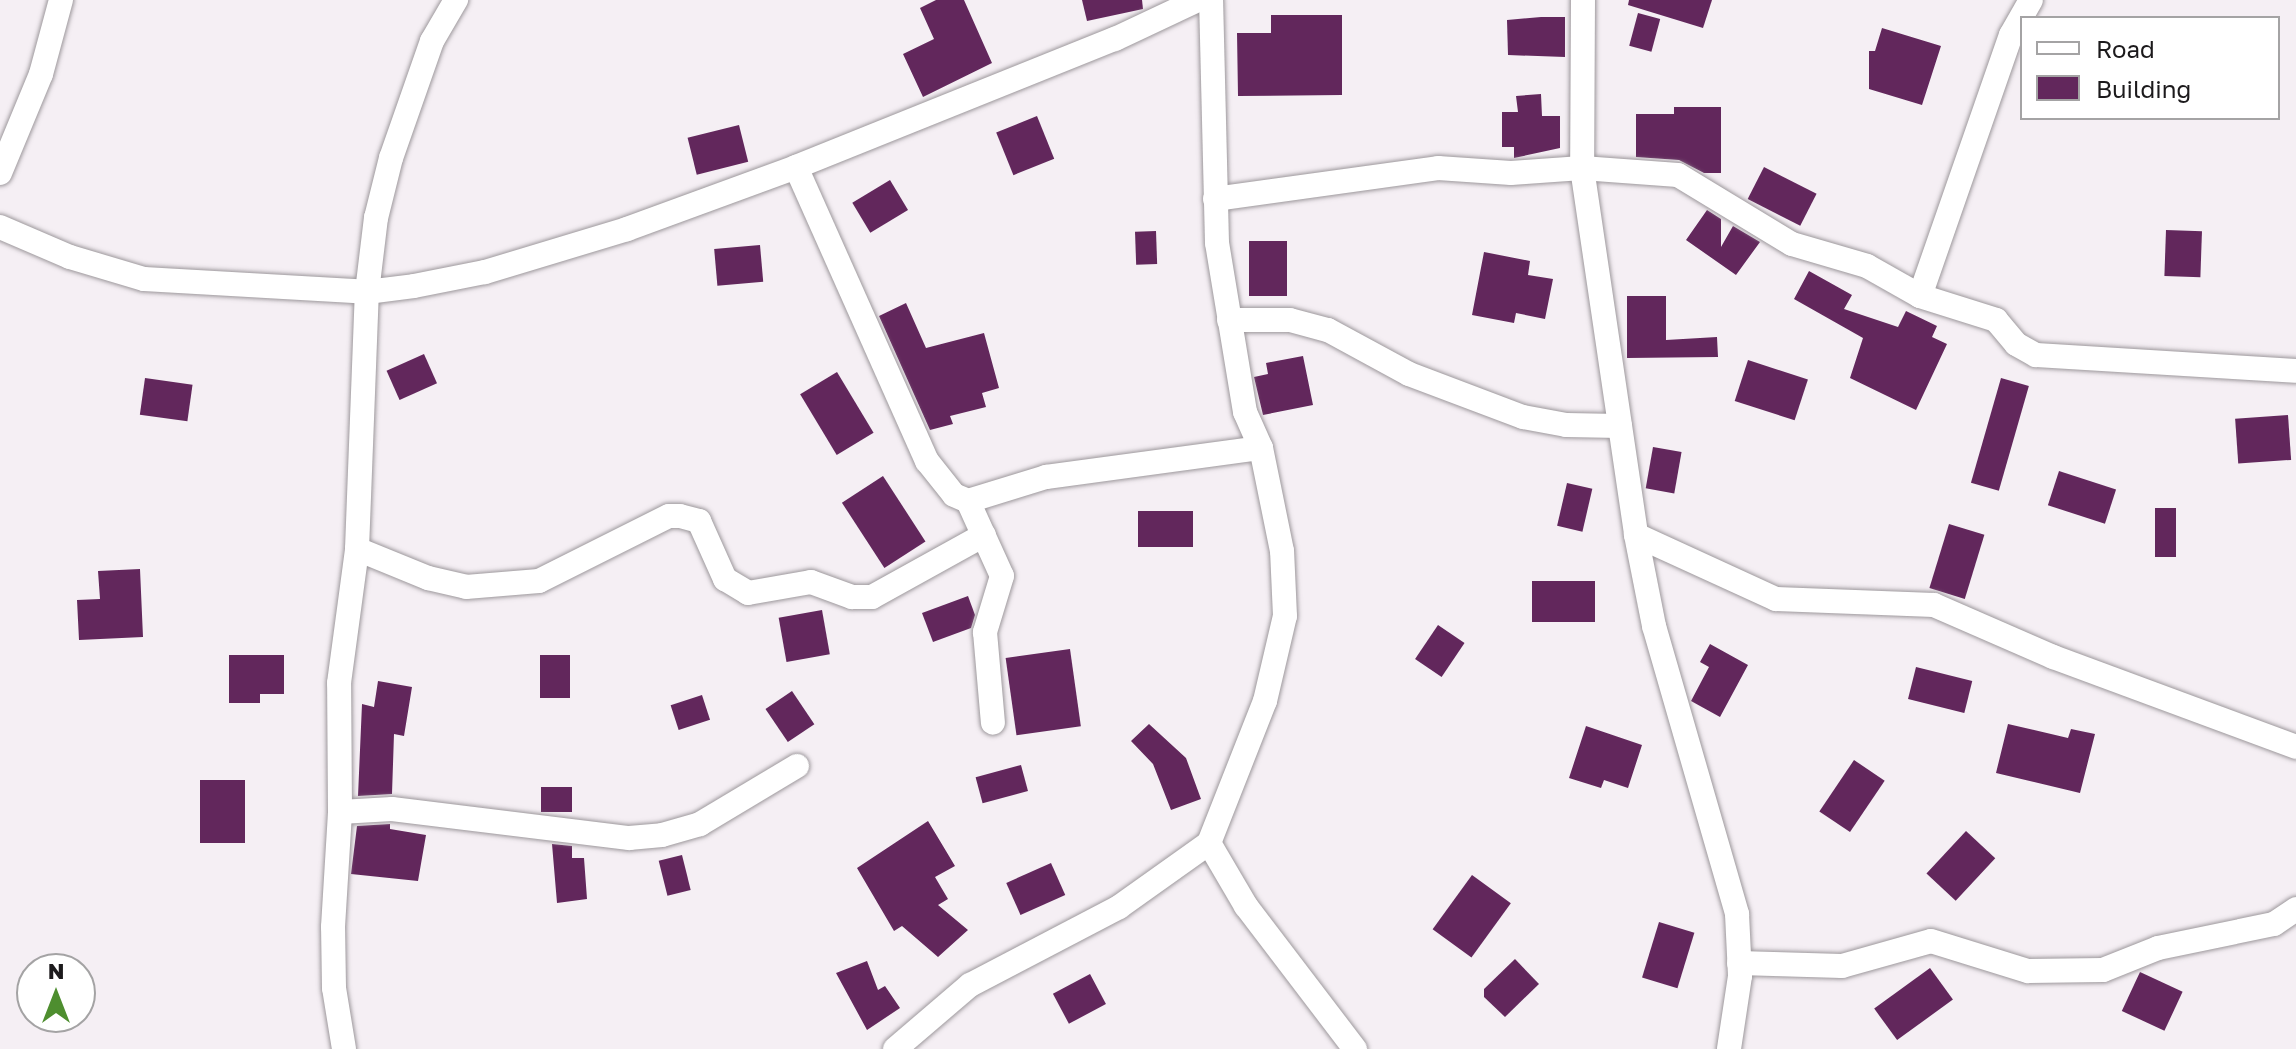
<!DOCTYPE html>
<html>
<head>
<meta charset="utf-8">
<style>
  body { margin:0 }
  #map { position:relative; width:2296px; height:1049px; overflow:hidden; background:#f5eff4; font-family:"Golos Text",sans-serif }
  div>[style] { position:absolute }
  .building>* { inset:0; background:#62275c; transform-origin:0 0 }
  .roads { filter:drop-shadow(0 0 2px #9d989c) drop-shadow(0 0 2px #9d989c) }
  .street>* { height:24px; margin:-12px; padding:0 12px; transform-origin:12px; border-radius:12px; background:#fff }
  span { translate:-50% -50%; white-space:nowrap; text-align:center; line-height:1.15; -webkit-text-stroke:8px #fff; paint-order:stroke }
  .legend { position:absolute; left:2020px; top:16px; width:260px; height:104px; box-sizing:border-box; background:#fff; border:2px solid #a4a3a4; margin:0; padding:10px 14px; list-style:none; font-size:24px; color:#1c1a1c }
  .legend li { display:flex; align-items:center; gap:16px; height:40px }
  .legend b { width:40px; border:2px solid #a4a3a4 }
  .north { position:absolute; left:16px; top:953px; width:80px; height:80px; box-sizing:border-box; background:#fff; border:2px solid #a4a3a4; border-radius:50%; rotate:0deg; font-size:22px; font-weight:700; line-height:32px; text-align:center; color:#1c1a1c }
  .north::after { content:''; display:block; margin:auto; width:28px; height:36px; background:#4e8e2f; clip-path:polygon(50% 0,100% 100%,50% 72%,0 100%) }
</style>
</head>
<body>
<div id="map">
  <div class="building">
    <i style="clip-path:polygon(936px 0,964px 0,992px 63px,923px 97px,903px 54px,934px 39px,920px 8px)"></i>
    <i style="clip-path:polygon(1082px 0,1142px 0,1143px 9px,1087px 21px)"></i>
    <i style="clip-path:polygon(1629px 0,1712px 0,1703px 28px,1628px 5px)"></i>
    <i style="left:1638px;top:13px;width:23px;height:34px;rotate:15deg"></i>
    <i style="clip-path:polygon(1271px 15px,1342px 15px,1342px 95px,1238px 96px,1237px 33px,1271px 33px)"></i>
    <i style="clip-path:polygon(1541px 17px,1565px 17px,1565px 57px,1508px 55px,1507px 20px)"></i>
    <i style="clip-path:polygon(1882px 28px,1941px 46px,1922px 105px,1869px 89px,1869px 51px,1875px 51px)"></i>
    <i style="clip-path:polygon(1541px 94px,1542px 116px,1560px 116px,1560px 148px,1514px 158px,1514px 147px,1502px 147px,1502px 112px,1518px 112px,1516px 96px)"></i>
    <i style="clip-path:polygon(1674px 107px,1721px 107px,1721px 173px,1704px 173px,1679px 160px,1636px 157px,1636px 114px,1674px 114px)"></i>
    <i style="left:1037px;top:116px;width:46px;height:44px;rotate:68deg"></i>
    <i style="left:739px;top:125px;width:38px;height:53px;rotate:76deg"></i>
    <i style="left:1764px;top:167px;width:59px;height:36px;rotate:27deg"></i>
    <i style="left:890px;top:180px;width:35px;height:44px;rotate:59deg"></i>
    <i style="clip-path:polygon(1707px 210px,1721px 219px,1721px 247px,1733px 226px,1760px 242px,1736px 275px,1686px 240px)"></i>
    <i style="left:2166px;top:230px;width:36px;height:46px;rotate:2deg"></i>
    <i style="left:1156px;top:231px;width:33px;height:21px;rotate:88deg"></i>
    <i style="left:1249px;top:241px;width:38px;height:55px"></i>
    <i style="left:760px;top:245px;width:37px;height:46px;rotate:85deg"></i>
    <i style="clip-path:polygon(1484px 252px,1530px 261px,1528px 275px,1553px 279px,1545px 319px,1516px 313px,1514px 323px,1472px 315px)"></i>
    <i style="clip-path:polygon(1809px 271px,1852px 295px,1844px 309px,1898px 327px,1906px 311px,1937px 326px,1932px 337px,1947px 344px,1916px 410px,1850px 378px,1863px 338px,1794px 299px)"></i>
    <i style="clip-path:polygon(1627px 296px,1666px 296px,1666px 340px,1717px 337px,1718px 357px,1627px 358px)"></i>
    <i style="clip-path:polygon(906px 303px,926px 348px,984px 333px,999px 388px,982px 393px,986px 407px,950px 416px,953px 424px,930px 430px,879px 316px)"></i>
    <i style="left:424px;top:354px;width:32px;height:41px;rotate:66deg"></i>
    <i style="clip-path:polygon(1303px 356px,1313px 405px,1263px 415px,1254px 377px,1268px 374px,1266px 363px)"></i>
    <i style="left:1748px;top:360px;width:63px;height:43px;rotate:18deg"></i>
    <i style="left:837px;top:372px;width:71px;height:43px;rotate:59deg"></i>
    <i style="left:145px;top:378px;width:48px;height:37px;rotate:8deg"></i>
    <i style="left:2001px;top:378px;width:29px;height:109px;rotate:16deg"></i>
    <i style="left:2288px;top:415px;width:45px;height:53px;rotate:86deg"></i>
    <i style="left:1653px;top:447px;width:29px;height:42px;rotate:10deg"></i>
    <i style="left:2059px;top:471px;width:60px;height:36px;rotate:18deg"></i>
    <i style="left:883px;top:476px;width:78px;height:49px;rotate:57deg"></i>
    <i style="left:1567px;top:483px;width:26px;height:44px;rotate:13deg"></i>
    <i style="left:2155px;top:508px;width:21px;height:49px"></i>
    <i style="left:1138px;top:511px;width:55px;height:36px"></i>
    <i style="left:1949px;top:524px;width:37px;height:67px;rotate:17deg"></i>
    <i style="clip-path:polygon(140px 569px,143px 637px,79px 640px,77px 600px,100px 599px,98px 571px)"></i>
    <i style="left:1532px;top:581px;width:63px;height:41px"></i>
    <i style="clip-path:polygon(968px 596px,975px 615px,971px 628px,933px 642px,922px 613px)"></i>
    <i style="left:822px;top:610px;width:45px;height:44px;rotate:80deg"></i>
    <i style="left:1438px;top:625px;width:32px;height:41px;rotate:34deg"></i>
    <i style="clip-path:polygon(1710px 644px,1748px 665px,1720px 717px,1691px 701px,1709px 667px,1700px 662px)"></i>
    <i style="left:1070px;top:649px;width:78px;height:65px;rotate:82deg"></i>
    <i style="clip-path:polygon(229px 655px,284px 655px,284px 694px,260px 694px,260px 703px,229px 703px)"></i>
    <i style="left:540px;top:655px;width:30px;height:43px"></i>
    <i style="left:1916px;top:667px;width:58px;height:33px;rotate:14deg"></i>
    <i style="clip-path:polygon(378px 681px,412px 687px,404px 736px,394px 734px,392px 794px,358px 796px,362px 704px,374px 707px)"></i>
    <i style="left:792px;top:691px;width:40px;height:32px;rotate:56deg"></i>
    <i style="left:702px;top:695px;width:26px;height:33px;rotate:72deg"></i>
    <i style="clip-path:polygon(1149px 724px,1186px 758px,1201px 799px,1171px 810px,1153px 764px,1131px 741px)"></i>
    <i style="clip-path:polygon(2008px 724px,2068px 738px,2071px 729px,2095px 734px,2080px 793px,1996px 773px)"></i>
    <i style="clip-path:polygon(1586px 726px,1642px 745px,1628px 788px,1604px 780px,1601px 788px,1569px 778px)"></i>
    <i style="left:1854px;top:760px;width:37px;height:62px;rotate:34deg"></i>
    <i style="left:1021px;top:765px;width:27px;height:47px;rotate:75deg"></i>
    <i style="left:200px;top:780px;width:45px;height:63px"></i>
    <i style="left:541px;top:787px;width:31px;height:25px"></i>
    <i style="clip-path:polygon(928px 821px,955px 866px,935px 877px,948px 899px,938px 905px,968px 930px,938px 957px,902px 926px,894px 931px,857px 868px)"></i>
    <i style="clip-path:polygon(390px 824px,390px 829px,426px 835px,418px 881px,351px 874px,357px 826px)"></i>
    <i style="left:1966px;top:831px;width:40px;height:58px;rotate:43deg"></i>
    <i style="clip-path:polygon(552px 844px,572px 846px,572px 858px,584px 858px,587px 899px,557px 903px)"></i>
    <i style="left:682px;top:855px;width:36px;height:24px;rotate:76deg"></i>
    <i style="left:1051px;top:863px;width:35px;height:49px;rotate:66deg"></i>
    <i style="left:1472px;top:875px;width:48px;height:67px;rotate:36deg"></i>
    <i style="left:1659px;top:922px;width:37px;height:58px;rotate:17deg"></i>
    <i style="clip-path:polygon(1515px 959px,1539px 984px,1505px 1017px,1484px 997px,1484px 989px)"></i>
    <i style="clip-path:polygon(867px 961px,878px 990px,885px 986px,900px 1008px,867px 1030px,836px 973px)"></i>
    <i style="left:1930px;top:968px;width:39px;height:69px;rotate:54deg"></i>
    <i style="left:2140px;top:972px;width:47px;height:43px;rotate:25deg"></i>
    <i style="left:1090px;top:974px;width:34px;height:42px;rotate:62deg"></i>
  </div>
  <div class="roads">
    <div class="street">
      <i style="left:1583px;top:0;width:168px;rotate:90.3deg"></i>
      <i style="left:1582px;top:168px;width:371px;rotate:81.6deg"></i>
      <i style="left:1636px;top:535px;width:93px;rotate:78.8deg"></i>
      <i style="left:1654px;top:626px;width:300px;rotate:73.9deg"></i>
      <i style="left:1737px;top:914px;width:62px;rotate:87.2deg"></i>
      <i style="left:1740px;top:976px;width:74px;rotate:98.6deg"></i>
      <i style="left:796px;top:167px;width:322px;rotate:66deg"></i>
      <i style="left:927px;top:461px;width:43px;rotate:51.5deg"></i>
      <i style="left:954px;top:495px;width:15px;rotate:23deg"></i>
      <i style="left:968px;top:501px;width:82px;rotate:-17.1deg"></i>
      <i style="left:1046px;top:477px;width:217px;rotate:-7.7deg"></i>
      <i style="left:0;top:173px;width:107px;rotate:-67.5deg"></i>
      <i style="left:41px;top:74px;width:77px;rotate:-74.9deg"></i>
      <i style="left:1215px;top:199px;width:225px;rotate:-7.9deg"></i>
      <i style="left:1438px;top:168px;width:73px;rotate:3.9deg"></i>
      <i style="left:1511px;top:173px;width:71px;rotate:-4deg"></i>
      <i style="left:1582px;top:168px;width:96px;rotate:4.2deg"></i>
      <i style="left:1678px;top:175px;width:133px;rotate:31.2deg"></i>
      <i style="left:1792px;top:244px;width:78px;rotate:16.3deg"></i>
      <i style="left:1867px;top:266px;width:61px;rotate:29.5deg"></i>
      <i style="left:1920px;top:296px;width:80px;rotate:17.5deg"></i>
      <i style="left:1996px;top:320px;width:31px;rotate:50deg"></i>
      <i style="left:2016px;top:344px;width:23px;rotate:29deg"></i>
      <i style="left:2036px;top:355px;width:260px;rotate:3.5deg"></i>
      <i style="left:0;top:227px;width:76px;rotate:23.2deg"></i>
      <i style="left:70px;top:257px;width:77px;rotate:16.6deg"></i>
      <i style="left:144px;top:279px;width:223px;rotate:3.3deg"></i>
      <i style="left:367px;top:292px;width:47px;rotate:-7.3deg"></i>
      <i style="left:414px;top:286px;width:72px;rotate:-11.2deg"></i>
      <i style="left:485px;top:272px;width:148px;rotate:-16.8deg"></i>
      <i style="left:627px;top:229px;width:180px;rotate:-20.1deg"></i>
      <i style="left:796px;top:167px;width:344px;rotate:-21.9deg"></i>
      <i style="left:1115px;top:39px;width:92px;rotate:-25.2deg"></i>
      <i style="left:1920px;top:296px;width:276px;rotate:-70.8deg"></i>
      <i style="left:2011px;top:35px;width:40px;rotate:-60.3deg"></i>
      <i style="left:1229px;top:320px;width:61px"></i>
      <i style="left:1290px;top:320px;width:39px;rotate:15deg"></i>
      <i style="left:1328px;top:330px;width:92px;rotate:28.5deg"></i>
      <i style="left:1409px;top:374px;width:122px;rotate:20.7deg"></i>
      <i style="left:1523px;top:417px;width:44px;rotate:10.5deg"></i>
      <i style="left:1566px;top:425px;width:54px;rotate:1.1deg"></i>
      <i style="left:968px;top:501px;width:82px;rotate:65.6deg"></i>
      <i style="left:1002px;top:576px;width:59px;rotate:106.9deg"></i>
      <i style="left:985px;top:632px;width:91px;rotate:85deg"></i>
      <i style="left:1636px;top:535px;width:154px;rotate:24.6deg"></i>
      <i style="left:1776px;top:599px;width:158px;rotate:2.2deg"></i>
      <i style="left:1934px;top:605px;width:130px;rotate:23.6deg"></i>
      <i style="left:2053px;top:657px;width:259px;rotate:20.3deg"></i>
      <i style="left:357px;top:549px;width:77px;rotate:22.2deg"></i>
      <i style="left:428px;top:578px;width:39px;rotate:13deg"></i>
      <i style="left:466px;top:587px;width:73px;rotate:-4.7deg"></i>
      <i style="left:539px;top:581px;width:145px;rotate:-26.6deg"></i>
      <i style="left:669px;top:516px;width:11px"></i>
      <i style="left:680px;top:516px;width:20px;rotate:15deg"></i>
      <i style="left:699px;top:521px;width:64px;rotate:65.9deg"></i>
      <i style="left:725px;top:579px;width:27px;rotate:31deg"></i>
      <i style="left:748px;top:593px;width:64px;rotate:-9.9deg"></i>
      <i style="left:811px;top:582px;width:44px;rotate:20.1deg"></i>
      <i style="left:852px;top:597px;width:20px"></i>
      <i style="left:872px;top:597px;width:128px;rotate:-29deg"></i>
      <i style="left:340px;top:812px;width:52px;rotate:-3.3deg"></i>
      <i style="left:392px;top:809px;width:239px;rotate:7deg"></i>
      <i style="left:629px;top:838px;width:33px;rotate:-5deg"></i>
      <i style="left:662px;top:835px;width:40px;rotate:-16deg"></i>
      <i style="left:700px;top:824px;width:113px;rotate:-30.9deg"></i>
      <i style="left:1209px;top:843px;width:73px;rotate:59.6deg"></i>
      <i style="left:1246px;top:906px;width:180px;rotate:52.7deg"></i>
      <i style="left:1739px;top:963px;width:103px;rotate:1.7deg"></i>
      <i style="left:1842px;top:966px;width:92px;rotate:-15.7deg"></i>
      <i style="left:1931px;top:941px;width:102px;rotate:17.2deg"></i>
      <i style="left:2028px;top:971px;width:75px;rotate:-0.8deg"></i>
      <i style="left:2103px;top:970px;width:59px;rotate:-21.8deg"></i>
      <i style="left:2158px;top:948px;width:118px;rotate:-11.7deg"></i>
      <i style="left:2274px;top:924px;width:27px;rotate:-34deg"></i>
      <i style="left:344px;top:1049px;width:62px;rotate:-99.3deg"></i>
      <i style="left:334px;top:988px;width:61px;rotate:-90.9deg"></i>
      <i style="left:333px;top:927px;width:115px;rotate:-86.5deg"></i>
      <i style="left:340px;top:812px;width:129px;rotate:-90.4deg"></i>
      <i style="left:339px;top:683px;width:135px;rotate:-82.3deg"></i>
      <i style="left:357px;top:549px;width:257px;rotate:-87.8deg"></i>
      <i style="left:367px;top:292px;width:75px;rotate:-83.1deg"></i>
      <i style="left:376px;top:218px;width:62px;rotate:-76deg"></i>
      <i style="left:391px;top:158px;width:124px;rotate:-70.7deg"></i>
      <i style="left:432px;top:41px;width:48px;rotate:-59.7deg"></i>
      <i style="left:895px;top:1049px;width:99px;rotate:-40.5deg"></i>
      <i style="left:970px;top:985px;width:168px;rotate:-27.6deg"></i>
      <i style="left:1119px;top:907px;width:110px;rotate:-35.4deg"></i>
      <i style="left:1209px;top:843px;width:153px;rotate:-68.5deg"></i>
      <i style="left:1265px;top:701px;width:87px;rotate:-76.8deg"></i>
      <i style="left:1285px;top:616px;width:65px;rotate:-92.6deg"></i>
      <i style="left:1282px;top:551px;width:105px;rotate:-101.5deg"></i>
      <i style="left:1261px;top:448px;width:39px;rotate:-114deg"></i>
      <i style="left:1245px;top:412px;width:171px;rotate:-99.4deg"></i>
      <i style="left:1217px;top:243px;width:243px;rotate:-91.4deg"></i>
    </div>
  </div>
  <ul class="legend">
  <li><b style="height:10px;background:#fff"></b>Road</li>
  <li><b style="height:22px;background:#62275c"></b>Building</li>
  </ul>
  <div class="north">N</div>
</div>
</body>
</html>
